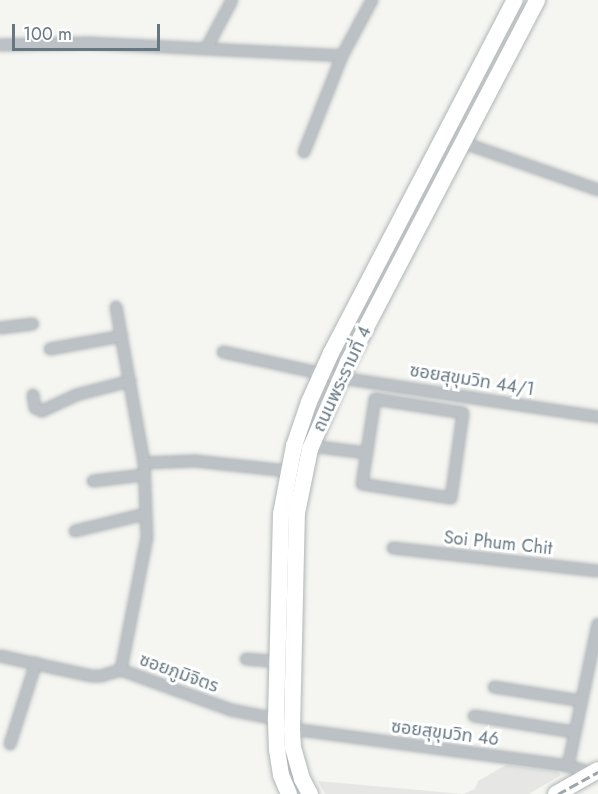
<!DOCTYPE html>
<html>
<head>
<meta charset="utf-8">
<style>
  body { margin:0 }
  #map { position:relative; width:598px; height:794px; overflow:hidden; background:#f5f5f1; font-family:Jost,"Noto Sans Thai",sans-serif }
  div>[style] { position:absolute }
  .built>* { inset:0; background:#e6e6e5 }
  .roads { filter:drop-shadow(0 0 2px #afb5b8) drop-shadow(0 0 2px #afb5b8) }
  .street>* { height:10px; margin:-5px; padding:0 5px; transform-origin:5px; border-radius:5px; background:#bbc1c4 }
  .primary>* { height:16px; margin:-8px; padding:0 8px; transform-origin:8px; border-radius:8px; background:#fff }
  .rail>* { height:3px; margin-top:-1.5px; transform-origin:0; background:repeating-linear-gradient(90deg,#9da5a9 0 9px,transparent 0 13.5px) }
  span { translate:-50% -50%; white-space:nowrap; text-align:center; line-height:1.15; -webkit-text-stroke:6px #fff; paint-order:stroke }
  .street-label { font-size:18px; color:#657882 }
  .scale { position:absolute; left:12px; top:24px; width:148px; height:27px; box-sizing:border-box; border:3px solid #657882; border-top:0; padding-left:8px; font-size:18px; line-height:21px; white-space:nowrap; color:#657882; -webkit-text-stroke:4px #fff; paint-order:stroke }
</style>
</head>
<body>
<div id="map">
  <div class="built">
    <i style="clip-path:polygon(506px 765px,558px 772px,561px 775px,529px 794px,325px 794px,318px 781px,463px 794px,475px 789px,478px 781px)"></i>
  </div>
  <div class="roads">
    <div class="street">
      <i style="left:0;top:45px;width:88px;rotate:-1.3deg"></i>
      <i style="left:88px;top:43px;width:254px;rotate:2.9deg"></i>
      <i style="left:206px;top:49px;width:55px;rotate:-62deg"></i>
      <i style="left:464px;top:143px;width:142px;rotate:19.3deg"></i>
      <i style="left:304px;top:152px;width:103px;rotate:-68.4deg"></i>
      <i style="left:342px;top:56px;width:64px;rotate:-61.8deg"></i>
      <i style="left:116px;top:307px;width:158px;rotate:79.8deg"></i>
      <i style="left:144px;top:463px;width:74px;rotate:87.7deg"></i>
      <i style="left:147px;top:537px;width:136px;rotate:101.1deg"></i>
      <i style="left:0;top:328px;width:33px;rotate:-7deg"></i>
      <i style="left:50px;top:349px;width:73px;rotate:-10.2deg"></i>
      <i style="left:223px;top:352px;width:121px;rotate:12.4deg"></i>
      <i style="left:341px;top:378px;width:260px;rotate:8.6deg"></i>
      <i style="left:33px;top:395px;width:13px;rotate:81deg"></i>
      <i style="left:35px;top:408px;width:8px;rotate:23deg"></i>
      <i style="left:42px;top:411px;width:38px;rotate:-25deg"></i>
      <i style="left:76px;top:395px;width:56px;rotate:-14.5deg"></i>
      <i style="left:375px;top:399px;width:89px;rotate:9deg"></i>
      <i style="left:463px;top:413px;width:86px;rotate:98deg"></i>
      <i style="left:451px;top:498px;width:90px;rotate:-171.1deg"></i>
      <i style="left:362px;top:484px;width:86px;rotate:-81.3deg"></i>
      <i style="left:311px;top:446px;width:56px;rotate:7.1deg"></i>
      <i style="left:144px;top:463px;width:51px;rotate:-2.2deg"></i>
      <i style="left:195px;top:461px;width:93px;rotate:6.2deg"></i>
      <i style="left:93px;top:481px;width:51px;rotate:-6.7deg"></i>
      <i style="left:75px;top:531px;width:73px;rotate:-13.5deg"></i>
      <i style="left:393px;top:548px;width:206px;rotate:6.4deg"></i>
      <i style="left:0;top:656px;width:94px;rotate:12.3deg"></i>
      <i style="left:92px;top:676px;width:9px"></i>
      <i style="left:101px;top:676px;width:21px;rotate:-17deg"></i>
      <i style="left:121px;top:670px;width:117px;rotate:20deg"></i>
      <i style="left:231px;top:710px;width:46px;rotate:11.3deg"></i>
      <i style="left:246px;top:659px;width:32px;rotate:5deg"></i>
      <i style="left:494px;top:687px;width:88px;rotate:9.1deg"></i>
      <i style="left:474px;top:716px;width:101px;rotate:9.1deg"></i>
      <i style="left:292px;top:729px;width:278px;rotate:7.6deg"></i>
      <i style="left:568px;top:766px;width:26px;rotate:16deg"></i>
      <i style="left:10px;top:744px;width:85px;rotate:-72.2deg"></i>
      <i style="left:568px;top:766px;width:145px;rotate:-78.1deg"></i>
    </div>
    <div class="primary">
      <i style="left:289px;top:794px;width:21px;rotate:-113deg"></i>
      <i style="left:281px;top:775px;width:25px;rotate:-99deg"></i>
      <i style="left:277px;top:750px;width:31px;rotate:-92deg"></i>
      <i style="left:276px;top:719px;width:205px;rotate:-88.6deg"></i>
      <i style="left:281px;top:514px;width:69px;rotate:-79.2deg"></i>
      <i style="left:294px;top:446px;width:46px;rotate:-71.2deg"></i>
      <i style="left:309px;top:402px;width:54px;rotate:-65.8deg"></i>
      <i style="left:331px;top:353px;width:398px;rotate:-62.5deg"></i>
      <i style="left:310px;top:794px;width:17px;rotate:-118deg"></i>
      <i style="left:302px;top:779px;width:32px;rotate:-106deg"></i>
      <i style="left:293px;top:748px;width:19px;rotate:-93deg"></i>
      <i style="left:292px;top:729px;width:216px;rotate:-88.7deg"></i>
      <i style="left:297px;top:513px;width:65px;rotate:-78.5deg"></i>
      <i style="left:310px;top:449px;width:95px;rotate:-66.4deg"></i>
      <i style="left:348px;top:362px;width:408px;rotate:-62.4deg"></i>
      <i style="left:556px;top:794px;width:48px;rotate:-29.7deg"></i>
    </div>
  </div>
  <div class="rail">
    <i style="left:558px;top:794px;width:46px;rotate:-28.8deg"></i>
  </div>
  <div class="street-label">
    <span style="left:342px;top:379px;rotate:-65deg">ถนนพระรามที่ 4</span>
    <span style="left:472px;top:380px;rotate:9deg">ซอยสุขุมวิท 44/1</span>
    <span style="left:498px;top:543px;rotate:6deg">Soi Phum Chit</span>
    <span style="left:179px;top:673px;rotate:20deg">ซอยภูมิจิตร</span>
    <span style="left:445px;top:733px;rotate:7deg">ซอยสุขุมวิท 46</span>
  </div>
  <div class="scale">100 m</div>
</div>
</body>
</html>
